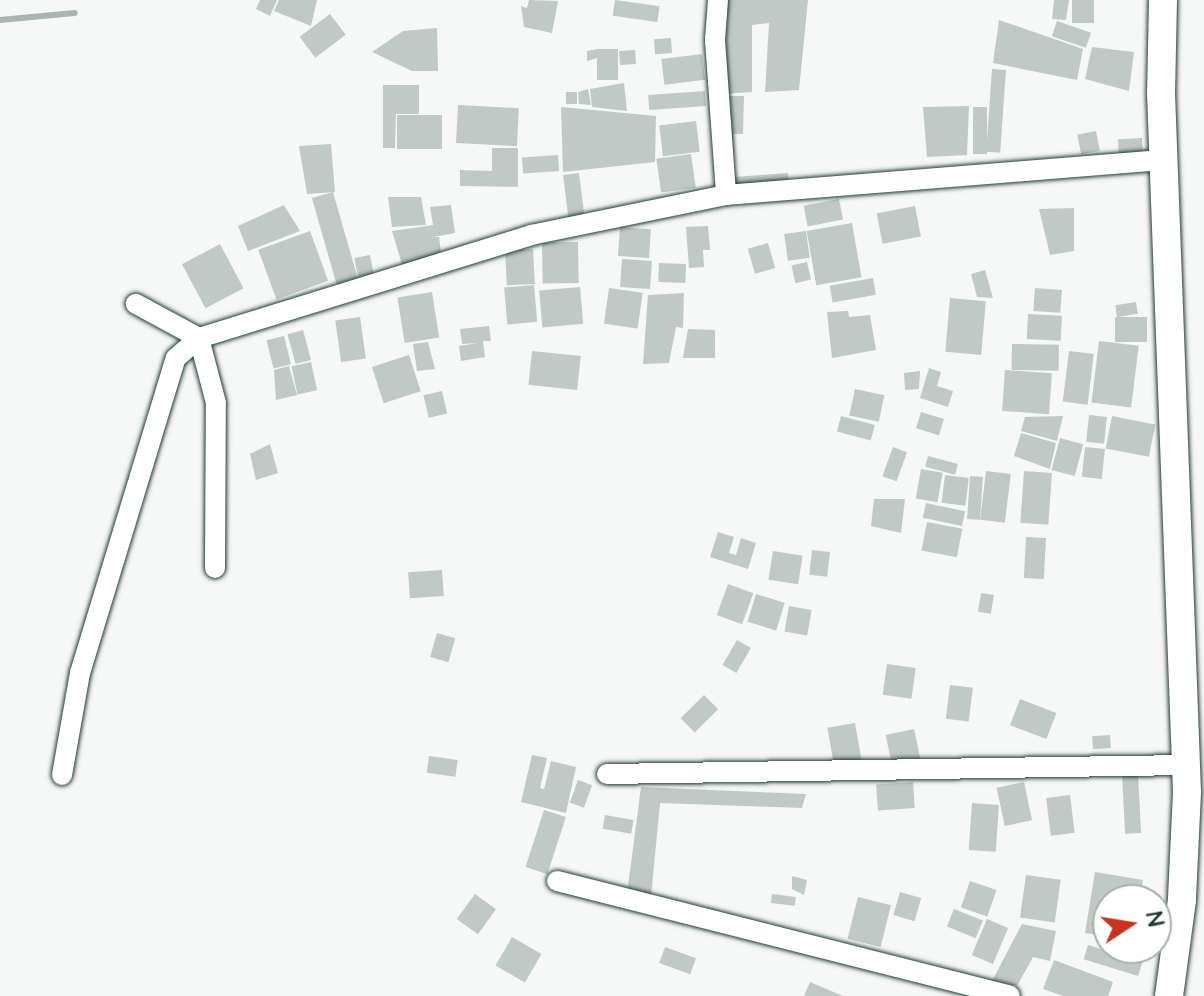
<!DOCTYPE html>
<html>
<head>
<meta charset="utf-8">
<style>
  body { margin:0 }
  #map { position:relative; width:1204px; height:996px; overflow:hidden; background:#f6f7f7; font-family:"Architects Daughter",sans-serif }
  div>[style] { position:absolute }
  .stream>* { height:6px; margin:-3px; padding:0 3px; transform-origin:3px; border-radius:3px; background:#aab5b1 }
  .building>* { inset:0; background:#c0c9c6; transform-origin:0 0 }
  .roads { filter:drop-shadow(0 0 2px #1f3d34) drop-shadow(0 0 2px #1f3d34) }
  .street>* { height:20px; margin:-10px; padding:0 10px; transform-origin:10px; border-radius:10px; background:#fff }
  .secondary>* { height:28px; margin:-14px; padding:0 14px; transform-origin:14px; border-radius:14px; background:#fff }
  span { translate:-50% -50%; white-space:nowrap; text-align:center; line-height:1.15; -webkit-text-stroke:6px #fff; paint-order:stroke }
  .north { position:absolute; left:1092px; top:884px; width:80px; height:80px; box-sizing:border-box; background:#fff; border:2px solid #a5b1ae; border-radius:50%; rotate:78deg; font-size:22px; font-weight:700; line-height:32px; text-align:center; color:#1f3d34 }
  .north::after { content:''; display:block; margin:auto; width:28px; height:36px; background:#c8321e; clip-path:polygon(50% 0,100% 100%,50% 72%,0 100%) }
</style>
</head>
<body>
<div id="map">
  <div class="stream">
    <i style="left:0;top:20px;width:75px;rotate:-5.3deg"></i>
  </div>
  <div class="building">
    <i style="clip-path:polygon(260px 0,277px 0,270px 16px,256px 9px)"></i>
    <i style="clip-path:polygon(279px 0,317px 0,311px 26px,274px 11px)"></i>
    <i style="clip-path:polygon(529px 0,558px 1px,552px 33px,524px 27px,521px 6px,527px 8px)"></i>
    <i style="left:615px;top:0;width:45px;height:16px;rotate:8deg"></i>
    <i style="clip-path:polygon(722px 0,808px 0,799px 90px,765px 92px,769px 23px,752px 25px,752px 92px,721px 94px)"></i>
    <i style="clip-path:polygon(1054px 0,1069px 0,1066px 20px,1052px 19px)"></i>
    <i style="left:1072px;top:0;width:22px;height:23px"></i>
    <i style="left:330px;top:14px;width:26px;height:38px;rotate:53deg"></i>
    <i style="clip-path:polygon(999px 20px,1083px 49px,1077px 80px,993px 63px)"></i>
    <i style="left:1057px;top:21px;width:36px;height:16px;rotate:19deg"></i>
    <i style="clip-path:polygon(437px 28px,438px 71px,412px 71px,372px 52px,403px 31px)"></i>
    <i style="left:671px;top:38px;width:15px;height:17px;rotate:86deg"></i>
    <i style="clip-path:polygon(1092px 47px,1134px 52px,1129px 91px,1085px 79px)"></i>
    <i style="clip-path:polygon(597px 49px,618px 49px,618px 80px,597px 80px,597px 58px,587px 61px,587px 51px)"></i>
    <i style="left:635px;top:50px;width:14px;height:16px;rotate:86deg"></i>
    <i style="left:702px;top:54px;width:26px;height:41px;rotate:83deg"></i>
    <i style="left:992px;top:69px;width:14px;height:83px;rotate:4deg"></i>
    <i style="clip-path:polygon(624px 83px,627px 111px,592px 107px,590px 89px)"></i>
    <i style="clip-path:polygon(383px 85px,419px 85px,419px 114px,396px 114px,395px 148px,383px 148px)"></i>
    <i style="clip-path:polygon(588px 89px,591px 105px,579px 104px,578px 92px)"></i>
    <i style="left:705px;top:91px;width:15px;height:57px;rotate:86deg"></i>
    <i style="left:566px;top:92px;width:11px;height:12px"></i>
    <i style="clip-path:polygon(723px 96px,744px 96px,743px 134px,733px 134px,734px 177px,788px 173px,789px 185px,734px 189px)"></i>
    <i style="left:458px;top:105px;width:61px;height:38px;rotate:3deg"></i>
    <i style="clip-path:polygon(969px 106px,967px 155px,927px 157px,923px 107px)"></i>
    <i style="clip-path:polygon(561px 107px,656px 116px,655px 162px,563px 172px)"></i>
    <i style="left:973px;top:107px;width:14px;height:47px"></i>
    <i style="left:397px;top:115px;width:45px;height:34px"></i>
    <i style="left:696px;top:121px;width:31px;height:37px;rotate:83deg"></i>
    <i style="left:1096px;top:131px;width:20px;height:19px;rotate:79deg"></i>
    <i style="left:1142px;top:138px;width:18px;height:24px;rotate:87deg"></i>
    <i style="clip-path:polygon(331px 144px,335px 192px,307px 194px,299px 146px)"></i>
    <i style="clip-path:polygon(492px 148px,518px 148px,518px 187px,460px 186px,460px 170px,492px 171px)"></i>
    <i style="left:691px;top:154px;width:34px;height:35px;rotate:82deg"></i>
    <i style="left:558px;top:155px;width:16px;height:36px;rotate:86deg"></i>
    <i style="left:579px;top:173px;width:43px;height:16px;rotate:83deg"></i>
    <i style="left:333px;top:192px;width:93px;height:22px;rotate:74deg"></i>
    <i style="clip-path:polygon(388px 197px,421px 197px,426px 225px,392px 227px)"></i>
    <i style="left:839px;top:199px;width:21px;height:36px;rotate:79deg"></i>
    <i style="clip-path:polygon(284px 205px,300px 231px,248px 251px,238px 226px)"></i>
    <i style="clip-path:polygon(451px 205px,455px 233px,433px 237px,439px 237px,441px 252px,403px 268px,392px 231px,433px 225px,430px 207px)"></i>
    <i style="left:915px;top:206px;width:31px;height:39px;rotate:79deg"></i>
    <i style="clip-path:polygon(1074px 208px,1074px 251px,1050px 255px,1039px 209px)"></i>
    <i style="left:852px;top:223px;width:55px;height:46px;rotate:80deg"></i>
    <i style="clip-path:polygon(708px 226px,710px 250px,703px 250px,704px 267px,689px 268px,686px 227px)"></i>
    <i style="left:620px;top:227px;width:31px;height:29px;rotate:4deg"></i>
    <i style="left:310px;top:231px;width:53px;height:55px;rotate:70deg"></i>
    <i style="left:806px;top:231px;width:27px;height:22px;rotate:82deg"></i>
    <i style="left:578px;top:242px;width:41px;height:36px;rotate:89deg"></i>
    <i style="left:768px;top:243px;width:26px;height:21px;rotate:74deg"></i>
    <i style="left:220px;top:244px;width:50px;height:43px;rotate:62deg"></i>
    <i style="left:533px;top:249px;width:35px;height:28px;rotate:87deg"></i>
    <i style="left:370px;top:255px;width:20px;height:16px;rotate:79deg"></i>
    <i style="left:622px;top:259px;width:30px;height:28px;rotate:4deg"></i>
    <i style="left:807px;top:262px;width:18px;height:16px;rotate:77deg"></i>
    <i style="left:659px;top:263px;width:27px;height:19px;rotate:2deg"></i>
    <i style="clip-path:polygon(985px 270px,993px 298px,977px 297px,971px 274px)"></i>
    <i style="left:873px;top:278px;width:17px;height:44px;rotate:80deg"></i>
    <i style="left:534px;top:285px;width:37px;height:30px;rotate:85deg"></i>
    <i style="left:580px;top:287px;width:37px;height:41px;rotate:85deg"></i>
    <i style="left:609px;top:288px;width:34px;height:36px;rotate:8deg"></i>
    <i style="left:1035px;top:288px;width:27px;height:23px;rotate:4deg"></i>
    <i style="left:432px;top:292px;width:46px;height:35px;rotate:81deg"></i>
    <i style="clip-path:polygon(684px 293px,683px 328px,676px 327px,669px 363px,643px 364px,648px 295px)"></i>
    <i style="left:950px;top:298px;width:36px;height:54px;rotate:5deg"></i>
    <i style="left:1136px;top:302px;width:12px;height:21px;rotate:81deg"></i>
    <i style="clip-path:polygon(848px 311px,849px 317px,870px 315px,876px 350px,832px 358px,827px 312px)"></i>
    <i style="left:1028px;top:314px;width:34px;height:25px;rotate:3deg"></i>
    <i style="left:360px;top:317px;width:42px;height:25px;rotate:82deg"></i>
    <i style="left:1115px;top:317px;width:32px;height:25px"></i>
    <i style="clip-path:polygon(489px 326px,491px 341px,483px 341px,485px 357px,461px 361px,459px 346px,478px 343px,462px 344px,460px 329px)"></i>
    <i style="clip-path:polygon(688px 329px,715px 330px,715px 358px,683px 358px)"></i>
    <i style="left:303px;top:330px;width:31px;height:16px;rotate:75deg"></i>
    <i style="left:284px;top:336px;width:29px;height:18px;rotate:76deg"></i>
    <i style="left:1099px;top:341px;width:40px;height:62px;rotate:7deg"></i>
    <i style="clip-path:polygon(428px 342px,435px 369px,417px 371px,413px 344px)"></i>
    <i style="left:1012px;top:344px;width:47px;height:26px;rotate:1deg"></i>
    <i style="left:532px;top:351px;width:49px;height:34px;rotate:6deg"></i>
    <i style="left:1069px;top:351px;width:25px;height:51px;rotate:7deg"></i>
    <i style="left:409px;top:355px;width:38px;height:39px;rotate:72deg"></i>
    <i style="left:311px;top:362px;width:29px;height:20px;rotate:78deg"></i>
    <i style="clip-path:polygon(289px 366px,297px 395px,276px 400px,274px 370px)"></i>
    <i style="clip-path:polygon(929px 368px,941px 372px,937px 386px,953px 391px,948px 407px,920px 398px)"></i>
    <i style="left:1005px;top:370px;width:47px;height:41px;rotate:4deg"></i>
    <i style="clip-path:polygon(920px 371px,919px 389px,905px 390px,904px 373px)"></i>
    <i style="left:855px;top:389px;width:30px;height:27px;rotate:12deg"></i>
    <i style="left:442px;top:391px;width:23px;height:19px;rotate:77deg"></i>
    <i style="left:921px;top:412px;width:24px;height:17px;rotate:17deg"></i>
    <i style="left:1089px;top:415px;width:18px;height:27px;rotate:6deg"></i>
    <i style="left:841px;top:416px;width:35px;height:16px;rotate:15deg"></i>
    <i style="clip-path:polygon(1063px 416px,1057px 441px,1021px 431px,1025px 417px)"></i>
    <i style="left:1112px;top:416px;width:44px;height:33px;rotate:11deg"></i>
    <i style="clip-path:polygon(1021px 433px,1056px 443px,1050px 469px,1014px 456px)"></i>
    <i style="left:1060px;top:438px;width:24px;height:33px;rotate:15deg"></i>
    <i style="clip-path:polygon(270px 444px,278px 473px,256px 480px,250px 454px)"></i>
    <i style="left:893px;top:447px;width:15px;height:31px;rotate:20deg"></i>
    <i style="left:1085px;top:447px;width:20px;height:30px;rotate:6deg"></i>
    <i style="left:928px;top:456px;width:31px;height:11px;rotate:15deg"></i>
    <i style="left:921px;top:469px;width:22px;height:30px;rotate:10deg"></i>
    <i style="left:986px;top:471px;width:25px;height:49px;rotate:7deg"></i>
    <i style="left:1024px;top:471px;width:28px;height:52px;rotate:4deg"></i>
    <i style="left:945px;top:475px;width:24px;height:28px;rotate:7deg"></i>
    <i style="left:970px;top:476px;width:13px;height:43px;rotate:4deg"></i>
    <i style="clip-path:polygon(874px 499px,905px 499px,901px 533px,871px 526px)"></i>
    <i style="left:926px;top:503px;width:40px;height:15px;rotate:12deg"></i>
    <i style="left:927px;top:522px;width:36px;height:29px;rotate:11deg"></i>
    <i style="clip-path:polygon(718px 532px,734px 537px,729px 553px,736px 555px,741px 538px,756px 543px,748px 569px,710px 557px)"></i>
    <i style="left:1026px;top:537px;width:20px;height:41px;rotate:3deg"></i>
    <i style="left:812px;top:550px;width:18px;height:25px;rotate:6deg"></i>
    <i style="left:773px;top:551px;width:30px;height:29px;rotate:9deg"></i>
    <i style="left:442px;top:570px;width:26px;height:34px;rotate:86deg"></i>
    <i style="left:728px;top:584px;width:27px;height:33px;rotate:20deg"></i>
    <i style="left:981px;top:593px;width:13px;height:19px;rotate:9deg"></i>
    <i style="left:756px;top:594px;width:30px;height:29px;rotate:17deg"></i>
    <i style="left:789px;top:606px;width:23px;height:26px;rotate:10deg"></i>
    <i style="left:437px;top:633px;width:19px;height:25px;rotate:16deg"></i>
    <i style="left:737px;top:640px;width:16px;height:29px;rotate:30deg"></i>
    <i style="left:887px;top:664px;width:29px;height:31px;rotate:8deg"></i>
    <i style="left:950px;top:685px;width:23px;height:34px;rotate:7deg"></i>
    <i style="left:704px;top:695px;width:20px;height:33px;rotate:45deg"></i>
    <i style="left:1020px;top:699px;width:39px;height:28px;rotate:21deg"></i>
    <i style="left:855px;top:723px;width:40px;height:28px;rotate:80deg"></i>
    <i style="left:914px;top:729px;width:30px;height:29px;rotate:78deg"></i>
    <i style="left:1110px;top:735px;width:13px;height:18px;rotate:86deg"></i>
    <i style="clip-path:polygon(532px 755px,547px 758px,540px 788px,544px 789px,551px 761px,576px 767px,566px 813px,521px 802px)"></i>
    <i style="left:429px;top:756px;width:29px;height:17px;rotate:8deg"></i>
    <i style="left:1138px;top:774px;width:59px;height:16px;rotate:87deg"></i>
    <i style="left:578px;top:780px;width:15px;height:24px;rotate:20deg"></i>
    <i style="left:913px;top:782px;width:26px;height:37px;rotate:86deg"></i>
    <i style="left:1024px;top:782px;width:39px;height:28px;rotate:78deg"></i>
    <i style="clip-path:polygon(641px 787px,806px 794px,802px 808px,660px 803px,651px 897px,627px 894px)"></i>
    <i style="left:1070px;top:795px;width:38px;height:24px;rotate:83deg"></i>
    <i style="left:972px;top:803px;width:27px;height:47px;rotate:4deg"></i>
    <i style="left:544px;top:810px;width:23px;height:60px;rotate:18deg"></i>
    <i style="left:605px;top:815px;width:29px;height:14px;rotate:10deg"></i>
    <i style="clip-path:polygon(1095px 872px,1143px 880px,1140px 900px,1108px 900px,1108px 937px,1085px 933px)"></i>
    <i style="left:1026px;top:875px;width:35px;height:43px;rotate:8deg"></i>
    <i style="clip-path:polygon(792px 876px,807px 880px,804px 895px,792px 889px)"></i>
    <i style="left:970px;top:881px;width:28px;height:28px;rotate:19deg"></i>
    <i style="left:900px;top:892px;width:22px;height:24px;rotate:16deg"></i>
    <i style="left:475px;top:894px;width:26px;height:31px;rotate:36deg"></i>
    <i style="left:772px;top:894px;width:24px;height:9px;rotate:7deg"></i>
    <i style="left:858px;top:897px;width:34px;height:43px;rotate:14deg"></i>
    <i style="left:954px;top:909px;width:31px;height:19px;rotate:22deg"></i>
    <i style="left:987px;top:919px;width:23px;height:39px;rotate:23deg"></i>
    <i style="clip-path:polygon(1022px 924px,1056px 931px,1050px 961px,1033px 957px,1017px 986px,992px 981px)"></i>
    <i style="left:512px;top:937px;width:34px;height:33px;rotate:30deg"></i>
    <i style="left:1088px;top:945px;width:57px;height:15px;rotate:17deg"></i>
    <i style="left:665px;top:947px;width:33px;height:17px;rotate:20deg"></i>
    <i style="clip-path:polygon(1054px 960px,1113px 982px,1108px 996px,1063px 996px,1043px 989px)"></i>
    <i style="clip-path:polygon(810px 982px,843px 996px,804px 996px)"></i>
  </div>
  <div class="roads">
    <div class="street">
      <i style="left:718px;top:0;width:40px;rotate:94.3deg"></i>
      <i style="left:715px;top:40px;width:155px;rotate:85.9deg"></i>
      <i style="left:215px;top:568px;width:165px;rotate:-89.7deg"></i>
      <i style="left:216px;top:403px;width:67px;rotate:-104.7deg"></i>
      <i style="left:199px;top:338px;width:348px;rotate:-17.2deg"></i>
      <i style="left:531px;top:235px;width:199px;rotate:-11.6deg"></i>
      <i style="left:726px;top:195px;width:440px;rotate:-4.6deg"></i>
      <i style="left:607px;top:774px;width:579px;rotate:-0.89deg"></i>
      <i style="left:62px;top:775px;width:104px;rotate:-80deg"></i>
      <i style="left:80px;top:673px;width:329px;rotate:-73.1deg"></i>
      <i style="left:176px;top:358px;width:30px;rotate:-41deg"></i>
      <i style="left:199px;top:338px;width:72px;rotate:-151.6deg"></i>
      <i style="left:557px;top:881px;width:467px;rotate:14.2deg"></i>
    </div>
    <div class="secondary">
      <i style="left:1163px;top:0;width:93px;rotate:91.2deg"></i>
      <i style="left:1161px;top:93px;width:699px;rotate:87.87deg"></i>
      <i style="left:1187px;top:792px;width:108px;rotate:92.7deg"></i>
      <i style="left:1182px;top:900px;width:97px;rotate:97.7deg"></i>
    </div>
  </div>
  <div class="north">N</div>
</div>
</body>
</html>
